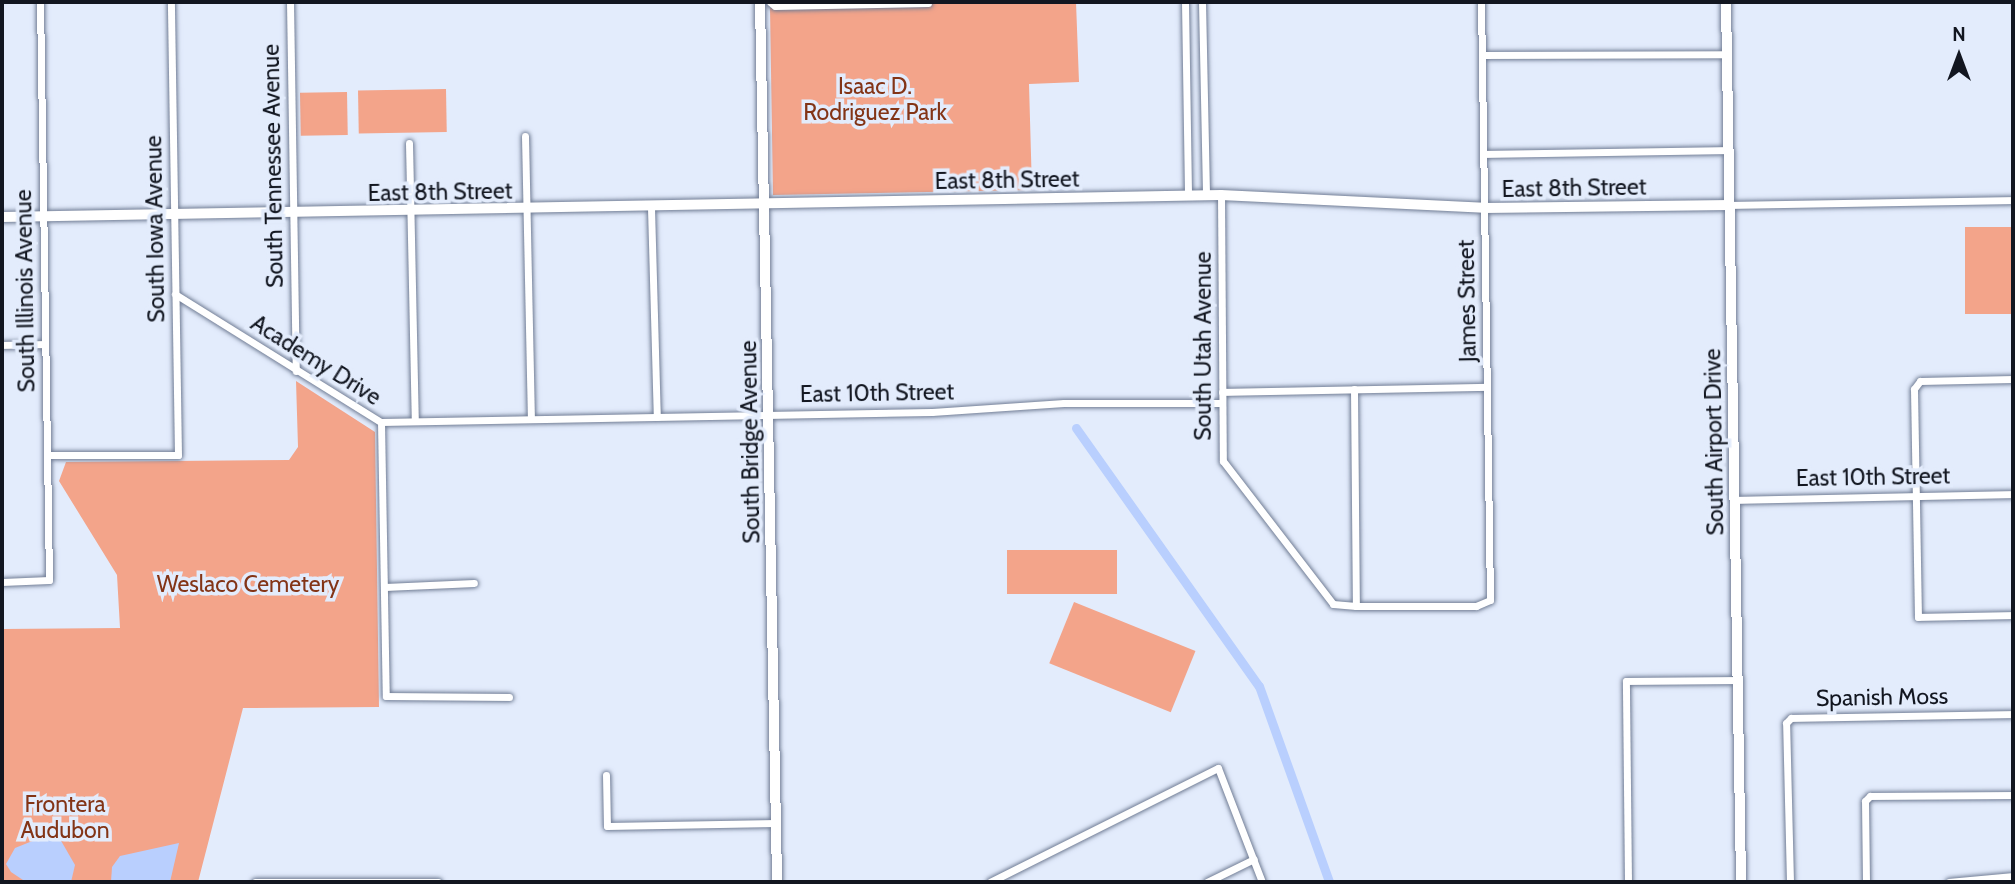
<!DOCTYPE html>
<html>
<head>
<meta charset="utf-8">
<style>
  body { margin:0 }
  #map { position:relative; width:2015px; height:884px; overflow:hidden; background:#e3ecfc; font-family:Cabin,sans-serif }
  div>[style] { position:absolute }
  .green>* { inset:0; background:#f3a48a; transform-origin:0 0 }
  .water>* { inset:0; background:#b9cffe }
  .canal>* { height:9px; margin:-4.5px; padding:0 4.5px; transform-origin:4.5px; border-radius:4.5px; background:#b9cffe }
  .roads { filter:drop-shadow(0 0 2px #717d95) drop-shadow(0 0 2px #717d95) }
  .street>* { height:7px; margin:-3.5px; padding:0 3.5px; transform-origin:3.5px; border-radius:3.5px; background:#fff }
  .secondary>* { height:10px; margin:-5px; padding:0 5px; transform-origin:5px; border-radius:5px; background:#fff }
  span { translate:-50% -50%; white-space:nowrap; text-align:center; line-height:1.15; -webkit-text-stroke:7px #e3ecfc; paint-order:stroke }
  .park-label { font-size:23px; color:#833416 }
  .street-label { font-size:23px; color:#121620 }
  .frame { position:absolute; inset:0; border:4px solid #121620; pointer-events:none }
  .north { position:absolute; left:1924px; top:21px; width:70px; height:70px; -webkit-text-stroke:5px #e3ecfc; paint-order:stroke; rotate:0deg; font-size:19px; font-weight:700; line-height:28px; text-align:center; color:#121620 }
  .north::after { content:''; display:block; margin:auto; width:24px; height:32px; background:#121620; clip-path:polygon(50% 0,100% 100%,50% 72%,0 100%) }
</style>
</head>
<body>
<div id="map">
  <div class="green">
    <i style="clip-path:polygon(933px 2px,1076px 2px,1079px 82px,1029px 84px,1032px 190px,773px 195px,770px 8px)"></i>
    <i style="left:446px;top:89px;width:43px;height:88px;rotate:89deg"></i>
    <i style="left:347px;top:92px;width:43px;height:47px;rotate:89deg"></i>
    <i style="left:2013px;top:227px;width:87px;height:48px;rotate:90deg"></i>
    <i style="clip-path:polygon(296px 381px,375px 432px,379px 707px,243px 708px,198px 882px,2px 882px,2px 629px,120px 628px,117px 575px,59px 481px,66px 462px,289px 460px,298px 447px)"></i>
    <i style="left:1117px;top:550px;width:44px;height:110px;rotate:90deg"></i>
    <i style="left:1074px;top:602px;width:131px;height:66px;rotate:22deg"></i>
  </div>
  <div class="water">
    <i style="clip-path:polygon(50px 834px,60px 839px,75px 865px,71px 882px,26px 882px,11px 872px,6px 864px,15px 848px)"></i>
    <i style="clip-path:polygon(179px 843px,170px 882px,111px 882px,112px 867px,120px 856px)"></i>
  </div>
  <div class="canal">
    <i style="left:1076px;top:428px;width:316px;rotate:54.7deg"></i>
    <i style="left:1259px;top:686px;width:208px;rotate:70.3deg"></i>
  </div>
  <div class="roads">
    <div class="street">
      <i style="left:290px;top:2px;width:369px;rotate:89.1deg"></i>
      <i style="left:770px;top:2px;width:6px;rotate:39deg"></i>
      <i style="left:775px;top:6px;width:153px;rotate:-1.1deg"></i>
      <i style="left:1185px;top:2px;width:193px;rotate:89.1deg"></i>
      <i style="left:1202px;top:2px;width:193px;rotate:88.8deg"></i>
      <i style="left:1483px;top:55px;width:244px;rotate:-0.2deg"></i>
      <i style="left:525px;top:136px;width:282px;rotate:88.8deg"></i>
      <i style="left:409px;top:143px;width:277px;rotate:88.8deg"></i>
      <i style="left:1484px;top:154px;width:245px;rotate:-0.9deg"></i>
      <i style="left:1221px;top:195px;width:266px;rotate:89.6deg"></i>
      <i style="left:1223px;top:461px;width:180px;rotate:52.4deg"></i>
      <i style="left:1333px;top:604px;width:23px;rotate:5deg"></i>
      <i style="left:1730px;top:205px;width:283px;rotate:-1deg"></i>
      <i style="left:651px;top:208px;width:209px;rotate:88.4deg"></i>
      <i style="left:175px;top:294px;width:243px;rotate:31.9deg"></i>
      <i style="left:381px;top:422px;width:551px;rotate:-1.04deg"></i>
      <i style="left:932px;top:412px;width:132px;rotate:-3.9deg"></i>
      <i style="left:1064px;top:403px;width:158px"></i>
      <i style="left:2px;top:345px;width:42px;rotate:-1.4deg"></i>
      <i style="left:2013px;top:379px;width:93px;rotate:178.8deg"></i>
      <i style="left:1920px;top:381px;width:10px;rotate:127deg"></i>
      <i style="left:1914px;top:389px;width:228px;rotate:89deg"></i>
      <i style="left:1918px;top:617px;width:95px;rotate:-1.2deg"></i>
      <i style="left:1354px;top:389px;width:217px;rotate:89.5deg"></i>
      <i style="left:1356px;top:606px;width:120px"></i>
      <i style="left:1476px;top:606px;width:15px;rotate:-23deg"></i>
      <i style="left:1490px;top:600px;width:598px;rotate:-90.86deg"></i>
      <i style="left:1222px;top:392px;width:265px;rotate:-1.1deg"></i>
      <i style="left:381px;top:422px;width:274px;rotate:89deg"></i>
      <i style="left:386px;top:696px;width:123px;rotate:0.5deg"></i>
      <i style="left:47px;top:455px;width:131px"></i>
      <i style="left:178px;top:455px;width:453px;rotate:-90.9deg"></i>
      <i style="left:1734px;top:500px;width:279px;rotate:-1.2deg"></i>
      <i style="left:2px;top:582px;width:47px;rotate:-2.4deg"></i>
      <i style="left:49px;top:580px;width:578px;rotate:-90.89deg"></i>
      <i style="left:385px;top:587px;width:89px;rotate:-2.6deg"></i>
      <i style="left:606px;top:775px;width:51px;rotate:88.9deg"></i>
      <i style="left:607px;top:826px;width:169px;rotate:-1deg"></i>
      <i style="left:255px;top:882px;width:183px"></i>
      <i style="left:990px;top:882px;width:255px;rotate:-26.6deg"></i>
      <i style="left:1218px;top:768px;width:122px;rotate:68.9deg"></i>
      <i style="left:1207px;top:882px;width:52px;rotate:-26.1deg"></i>
      <i style="left:1628px;top:882px;width:201px;rotate:-90.6deg"></i>
      <i style="left:1626px;top:681px;width:111px;rotate:-0.5deg"></i>
      <i style="left:1790px;top:882px;width:159px;rotate:-91.4deg"></i>
      <i style="left:1786px;top:723px;width:7px;rotate:-45deg"></i>
      <i style="left:1791px;top:718px;width:222px;rotate:-1deg"></i>
      <i style="left:1866px;top:882px;width:81px;rotate:-90.7deg"></i>
      <i style="left:1865px;top:801px;width:7px;rotate:-45deg"></i>
      <i style="left:1870px;top:796px;width:143px;rotate:-0.4deg"></i>
      <i style="left:1949px;top:882px;width:64px;rotate:-5.4deg"></i>
    </div>
    <div class="secondary">
      <i style="left:760px;top:2px;width:880px;rotate:88.89deg"></i>
      <i style="left:1726px;top:2px;width:880px;rotate:89.02deg"></i>
      <i style="left:2px;top:217px;width:1219px;rotate:-1.03deg"></i>
      <i style="left:1221px;top:195px;width:263px;rotate:2.8deg"></i>
      <i style="left:1484px;top:208px;width:246px;rotate:-0.7deg"></i>
    </div>
  </div>
  <div class="park-label">
    <span style="left:875px;top:99px">Isaac D.<br>Rodriguez Park</span>
    <span style="left:248px;top:584px">Weslaco Cemetery</span>
    <span style="left:65px;top:817px">Frontera<br>Audubon</span>
  </div>
  <div class="street-label">
    <span style="left:273px;top:166px;rotate:-91deg">South Tennessee Avenue</span>
    <span style="left:1007px;top:180px;rotate:-1deg">East 8th Street</span>
    <span style="left:1574px;top:188px;rotate:-1deg">East 8th Street</span>
    <span style="left:440px;top:192px;rotate:-1deg">East 8th Street</span>
    <span style="left:155px;top:229px;rotate:-91deg">South Iowa Avenue</span>
    <span style="left:25px;top:291px;rotate:-91deg">South Illinois Avenue</span>
    <span style="left:1467px;top:301px;rotate:-91deg">James Street</span>
    <span style="left:1203px;top:346px;rotate:-90deg">South Utah Avenue</span>
    <span style="left:316px;top:360px;rotate:32deg">Academy Drive</span>
    <span style="left:877px;top:393px;rotate:-1deg">East 10th Street</span>
    <span style="left:750px;top:442px;rotate:-91deg">South Bridge Avenue</span>
    <span style="left:1714px;top:442px;rotate:-91deg">South Airport Drive</span>
    <span style="left:1873px;top:477px;rotate:-1deg">East 10th Street</span>
    <span style="left:1882px;top:697px;rotate:-1deg">Spanish Moss</span>
  </div>
  <div class="frame"></div>
  <div class="north">N</div>
</div>
</body>
</html>
